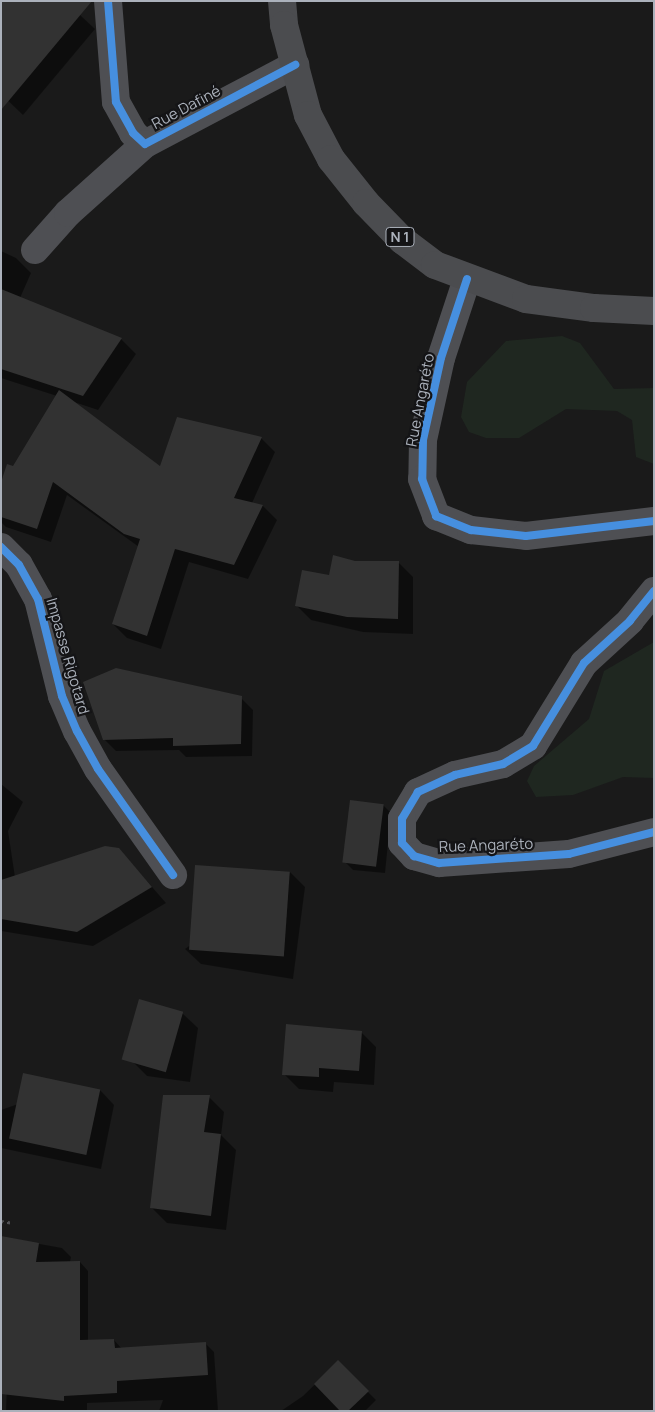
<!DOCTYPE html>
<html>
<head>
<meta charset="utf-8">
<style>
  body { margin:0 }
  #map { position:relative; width:655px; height:1412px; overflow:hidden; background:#1a1a1a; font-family:Manrope,sans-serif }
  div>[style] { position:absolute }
  .green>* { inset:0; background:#1f2720 }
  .shadow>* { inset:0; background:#0007 }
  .building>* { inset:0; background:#323232; transform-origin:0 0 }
  .path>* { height:3px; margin-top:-1.5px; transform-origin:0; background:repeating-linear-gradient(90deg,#505155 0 2.5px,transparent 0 6.5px) }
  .street>* { height:28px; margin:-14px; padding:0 14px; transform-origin:14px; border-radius:14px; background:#4e4f53 }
  .primary>* { height:28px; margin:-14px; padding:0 14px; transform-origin:14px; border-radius:14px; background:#4b4c4f }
  .cycleway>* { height:8px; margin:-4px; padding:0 4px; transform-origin:4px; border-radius:4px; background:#468fdf }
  span { translate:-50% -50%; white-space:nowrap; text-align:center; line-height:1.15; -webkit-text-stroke:4.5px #141416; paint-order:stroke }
  .shield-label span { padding:1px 4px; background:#141416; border:1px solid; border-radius:4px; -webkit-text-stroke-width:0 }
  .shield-label { font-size:14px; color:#abb1bb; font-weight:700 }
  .street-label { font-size:15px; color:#abb1bb }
  .frame { position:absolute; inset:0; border:2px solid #abb1bb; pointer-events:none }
</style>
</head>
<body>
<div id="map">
  <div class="green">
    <i style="clip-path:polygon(562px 336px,580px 343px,614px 389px,654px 388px,654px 464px,636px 457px,632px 420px,617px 411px,566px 409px,519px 438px,486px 438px,469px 432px,461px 417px,467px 382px,506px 341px)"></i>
    <i style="clip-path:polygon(654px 642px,654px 778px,623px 777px,573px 795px,536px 797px,527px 781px,534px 766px,589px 719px,604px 671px)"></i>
  </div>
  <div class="shadow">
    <i style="clip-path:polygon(65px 1px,95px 29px,23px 115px,1px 94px)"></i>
    <i style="clip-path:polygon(1px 251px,16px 258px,31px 273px,20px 298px,121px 339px,136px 354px,98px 410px,74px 402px,161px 468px,261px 438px,275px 452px,252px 503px,263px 506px,277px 520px,248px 579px,189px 562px,161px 649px,127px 638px,113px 624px,139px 547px,67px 495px,51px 542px,6px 527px,1px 522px,1px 479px,14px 468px,57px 396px,1px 378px)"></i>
    <i style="clip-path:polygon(355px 562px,398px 562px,413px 577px,413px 634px,363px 632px,311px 620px,296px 605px)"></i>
    <i style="clip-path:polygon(241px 698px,253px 710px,252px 756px,186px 757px,179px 750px,116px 751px,104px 739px)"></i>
    <i style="clip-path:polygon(1px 784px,23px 802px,8px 831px,15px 877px,119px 849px,166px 903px,93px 946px,1px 931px)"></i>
    <i style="clip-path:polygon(383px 805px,391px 813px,385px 873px,353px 870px,345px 862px)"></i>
    <i style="clip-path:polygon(290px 872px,305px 887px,293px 979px,201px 964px,185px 949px)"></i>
    <i style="clip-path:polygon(182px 1013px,198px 1028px,190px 1082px,147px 1076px,132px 1061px)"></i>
    <i style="clip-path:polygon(361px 1032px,376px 1047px,374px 1085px,334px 1082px,333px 1092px,299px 1089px,284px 1074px)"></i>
    <i style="clip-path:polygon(100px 1090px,114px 1105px,101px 1169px,1px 1148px,1px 1110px,18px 1104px)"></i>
    <i style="clip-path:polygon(209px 1097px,224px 1112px,221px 1135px,236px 1150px,226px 1230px,167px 1223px,152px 1208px)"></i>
    <i style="clip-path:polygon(1px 1237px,62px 1248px,71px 1257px,70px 1262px,80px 1262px,88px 1271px,88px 1341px,114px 1340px,122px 1349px,206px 1344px,214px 1352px,218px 1411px,159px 1411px,163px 1400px,87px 1403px,87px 1411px,6px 1411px,11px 1272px)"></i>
    <i style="clip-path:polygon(338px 1362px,376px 1400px,365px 1411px,281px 1411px,303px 1396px)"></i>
  </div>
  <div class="building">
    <i style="clip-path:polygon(1px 1px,92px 1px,1px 110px)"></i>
    <i style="clip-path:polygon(1px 289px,122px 338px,83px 396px,1px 369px)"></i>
    <i style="clip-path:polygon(59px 390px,160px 466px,177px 417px,262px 437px,234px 498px,263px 505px,234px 565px,175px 549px,147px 636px,112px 624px,140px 539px,124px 534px,53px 482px,37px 529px,1px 517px,1px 482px,7px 464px,13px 466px)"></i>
    <i style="clip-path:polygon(333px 555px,355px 561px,399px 561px,398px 619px,347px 617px,295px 606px,302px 570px,329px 575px)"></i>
    <i style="clip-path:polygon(116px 668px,242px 696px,241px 744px,173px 746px,173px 738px,103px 740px,83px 682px)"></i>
    <i style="left:350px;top:800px;width:34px;height:63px;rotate:7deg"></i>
    <i style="clip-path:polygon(105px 846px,119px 848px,152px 887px,77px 932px,1px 919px,1px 880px)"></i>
    <i style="left:195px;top:865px;width:95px;height:85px;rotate:4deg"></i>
    <i style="left:139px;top:999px;width:46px;height:63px;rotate:16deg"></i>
    <i style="clip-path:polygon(286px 1024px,362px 1031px,359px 1071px,319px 1068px,319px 1077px,282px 1075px)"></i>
    <i style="left:23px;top:1073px;width:79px;height:67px;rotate:12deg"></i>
    <i style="clip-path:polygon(163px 1095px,210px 1095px,204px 1132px,221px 1134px,211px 1216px,150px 1208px)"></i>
    <i style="clip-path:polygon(1px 1236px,39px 1243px,36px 1262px,80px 1261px,80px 1340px,114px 1339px,115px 1348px,206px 1342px,208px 1375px,117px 1381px,117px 1393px,64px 1396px,64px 1401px,1px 1394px)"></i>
    <i style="clip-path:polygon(338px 1360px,369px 1391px,348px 1411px,340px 1411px,314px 1384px)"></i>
  </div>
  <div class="path">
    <i style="left:1px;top:1221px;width:13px;rotate:9deg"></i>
  </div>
  <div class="street">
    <i style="left:108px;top:1px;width:101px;rotate:85.5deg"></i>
    <i style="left:116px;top:102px;width:35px;rotate:61deg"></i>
    <i style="left:133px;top:133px;width:16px;rotate:43deg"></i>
    <i style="left:145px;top:144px;width:170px;rotate:-27.8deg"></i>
    <i style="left:35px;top:250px;width:50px;rotate:-48.3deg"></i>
    <i style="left:68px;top:213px;width:103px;rotate:-41.9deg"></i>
    <i style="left:467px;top:279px;width:83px;rotate:108.2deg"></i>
    <i style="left:441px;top:358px;width:84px;rotate:102.4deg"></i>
    <i style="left:423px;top:440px;width:39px;rotate:91deg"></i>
    <i style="left:422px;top:479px;width:40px;rotate:69deg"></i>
    <i style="left:436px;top:516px;width:38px;rotate:22deg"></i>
    <i style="left:471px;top:530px;width:55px;rotate:6.2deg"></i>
    <i style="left:526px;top:536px;width:129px;rotate:-6.7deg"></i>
    <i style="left:1px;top:547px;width:25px;rotate:45deg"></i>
    <i style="left:19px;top:565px;width:39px;rotate:61deg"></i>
    <i style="left:38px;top:599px;width:100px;rotate:76.1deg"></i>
    <i style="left:62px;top:696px;width:38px;rotate:67deg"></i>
    <i style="left:77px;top:731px;width:43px;rotate:61.1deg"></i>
    <i style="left:98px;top:769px;width:130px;rotate:54.7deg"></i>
    <i style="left:654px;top:591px;width:38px;rotate:129deg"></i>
    <i style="left:630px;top:621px;width:62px;rotate:137.6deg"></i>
    <i style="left:584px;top:663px;width:97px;rotate:121.6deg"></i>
    <i style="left:533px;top:746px;width:35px;rotate:149deg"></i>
    <i style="left:503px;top:764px;width:49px;rotate:167.1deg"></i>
    <i style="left:455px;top:775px;width:41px;rotate:155.3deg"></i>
    <i style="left:418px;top:792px;width:31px;rotate:121deg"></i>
    <i style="left:402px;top:819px;width:24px;rotate:90deg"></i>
    <i style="left:402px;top:843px;width:18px;rotate:47deg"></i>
    <i style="left:414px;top:856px;width:26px;rotate:16deg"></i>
    <i style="left:439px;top:863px;width:130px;rotate:-4deg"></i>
    <i style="left:569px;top:854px;width:88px;rotate:-14.5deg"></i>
  </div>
  <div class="primary">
    <i style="left:282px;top:1px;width:24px;rotate:85deg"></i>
    <i style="left:284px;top:25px;width:93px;rotate:75.1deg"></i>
    <i style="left:308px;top:115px;width:50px;rotate:62.4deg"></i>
    <i style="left:331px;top:159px;width:56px;rotate:51.5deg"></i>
    <i style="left:366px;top:203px;width:52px;rotate:45.8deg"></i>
    <i style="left:402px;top:240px;width:41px;rotate:37.1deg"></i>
    <i style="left:435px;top:265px;width:97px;rotate:20.5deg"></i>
    <i style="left:526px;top:299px;width:69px;rotate:7.5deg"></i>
    <i style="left:594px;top:308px;width:60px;rotate:2.9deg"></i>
  </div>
  <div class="cycleway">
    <i style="left:108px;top:1px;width:101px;rotate:85.5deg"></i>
    <i style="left:116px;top:102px;width:35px;rotate:61deg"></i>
    <i style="left:133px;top:133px;width:16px;rotate:43deg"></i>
    <i style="left:145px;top:144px;width:170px;rotate:-27.8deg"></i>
    <i style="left:467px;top:279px;width:83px;rotate:108.2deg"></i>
    <i style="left:441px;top:358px;width:84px;rotate:102.4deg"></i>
    <i style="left:423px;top:440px;width:39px;rotate:91deg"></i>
    <i style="left:422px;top:479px;width:40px;rotate:69deg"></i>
    <i style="left:436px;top:516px;width:38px;rotate:22deg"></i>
    <i style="left:471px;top:530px;width:55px;rotate:6.2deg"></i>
    <i style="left:526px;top:536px;width:129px;rotate:-6.7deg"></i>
    <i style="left:1px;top:547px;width:25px;rotate:45deg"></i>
    <i style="left:19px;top:565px;width:39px;rotate:61deg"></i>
    <i style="left:38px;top:599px;width:100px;rotate:76.1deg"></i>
    <i style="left:62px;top:696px;width:38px;rotate:67deg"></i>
    <i style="left:77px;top:731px;width:43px;rotate:61.1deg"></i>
    <i style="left:98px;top:769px;width:130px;rotate:54.7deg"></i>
    <i style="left:654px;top:591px;width:38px;rotate:129deg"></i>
    <i style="left:630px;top:621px;width:62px;rotate:137.6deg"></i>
    <i style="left:584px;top:663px;width:97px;rotate:121.6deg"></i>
    <i style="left:533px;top:746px;width:35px;rotate:149deg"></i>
    <i style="left:503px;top:764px;width:49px;rotate:167.1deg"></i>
    <i style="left:455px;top:775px;width:41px;rotate:155.3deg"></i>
    <i style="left:418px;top:792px;width:31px;rotate:121deg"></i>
    <i style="left:402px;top:819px;width:24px;rotate:90deg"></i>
    <i style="left:402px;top:843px;width:18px;rotate:47deg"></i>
    <i style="left:414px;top:856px;width:26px;rotate:16deg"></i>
    <i style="left:439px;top:863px;width:130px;rotate:-4deg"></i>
    <i style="left:569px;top:854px;width:88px;rotate:-14.5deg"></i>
  </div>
  <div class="shield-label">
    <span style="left:400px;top:237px">N 1</span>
  </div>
  <div class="street-label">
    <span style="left:186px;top:107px;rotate:-28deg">Rue Dafiné</span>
    <span style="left:420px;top:400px;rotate:-79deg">Rue Angaréto</span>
    <span style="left:68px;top:656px;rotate:74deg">Impasse Rigotard</span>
    <span style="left:486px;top:845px;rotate:-2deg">Rue Angaréto</span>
  </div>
  <div class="frame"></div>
</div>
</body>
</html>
